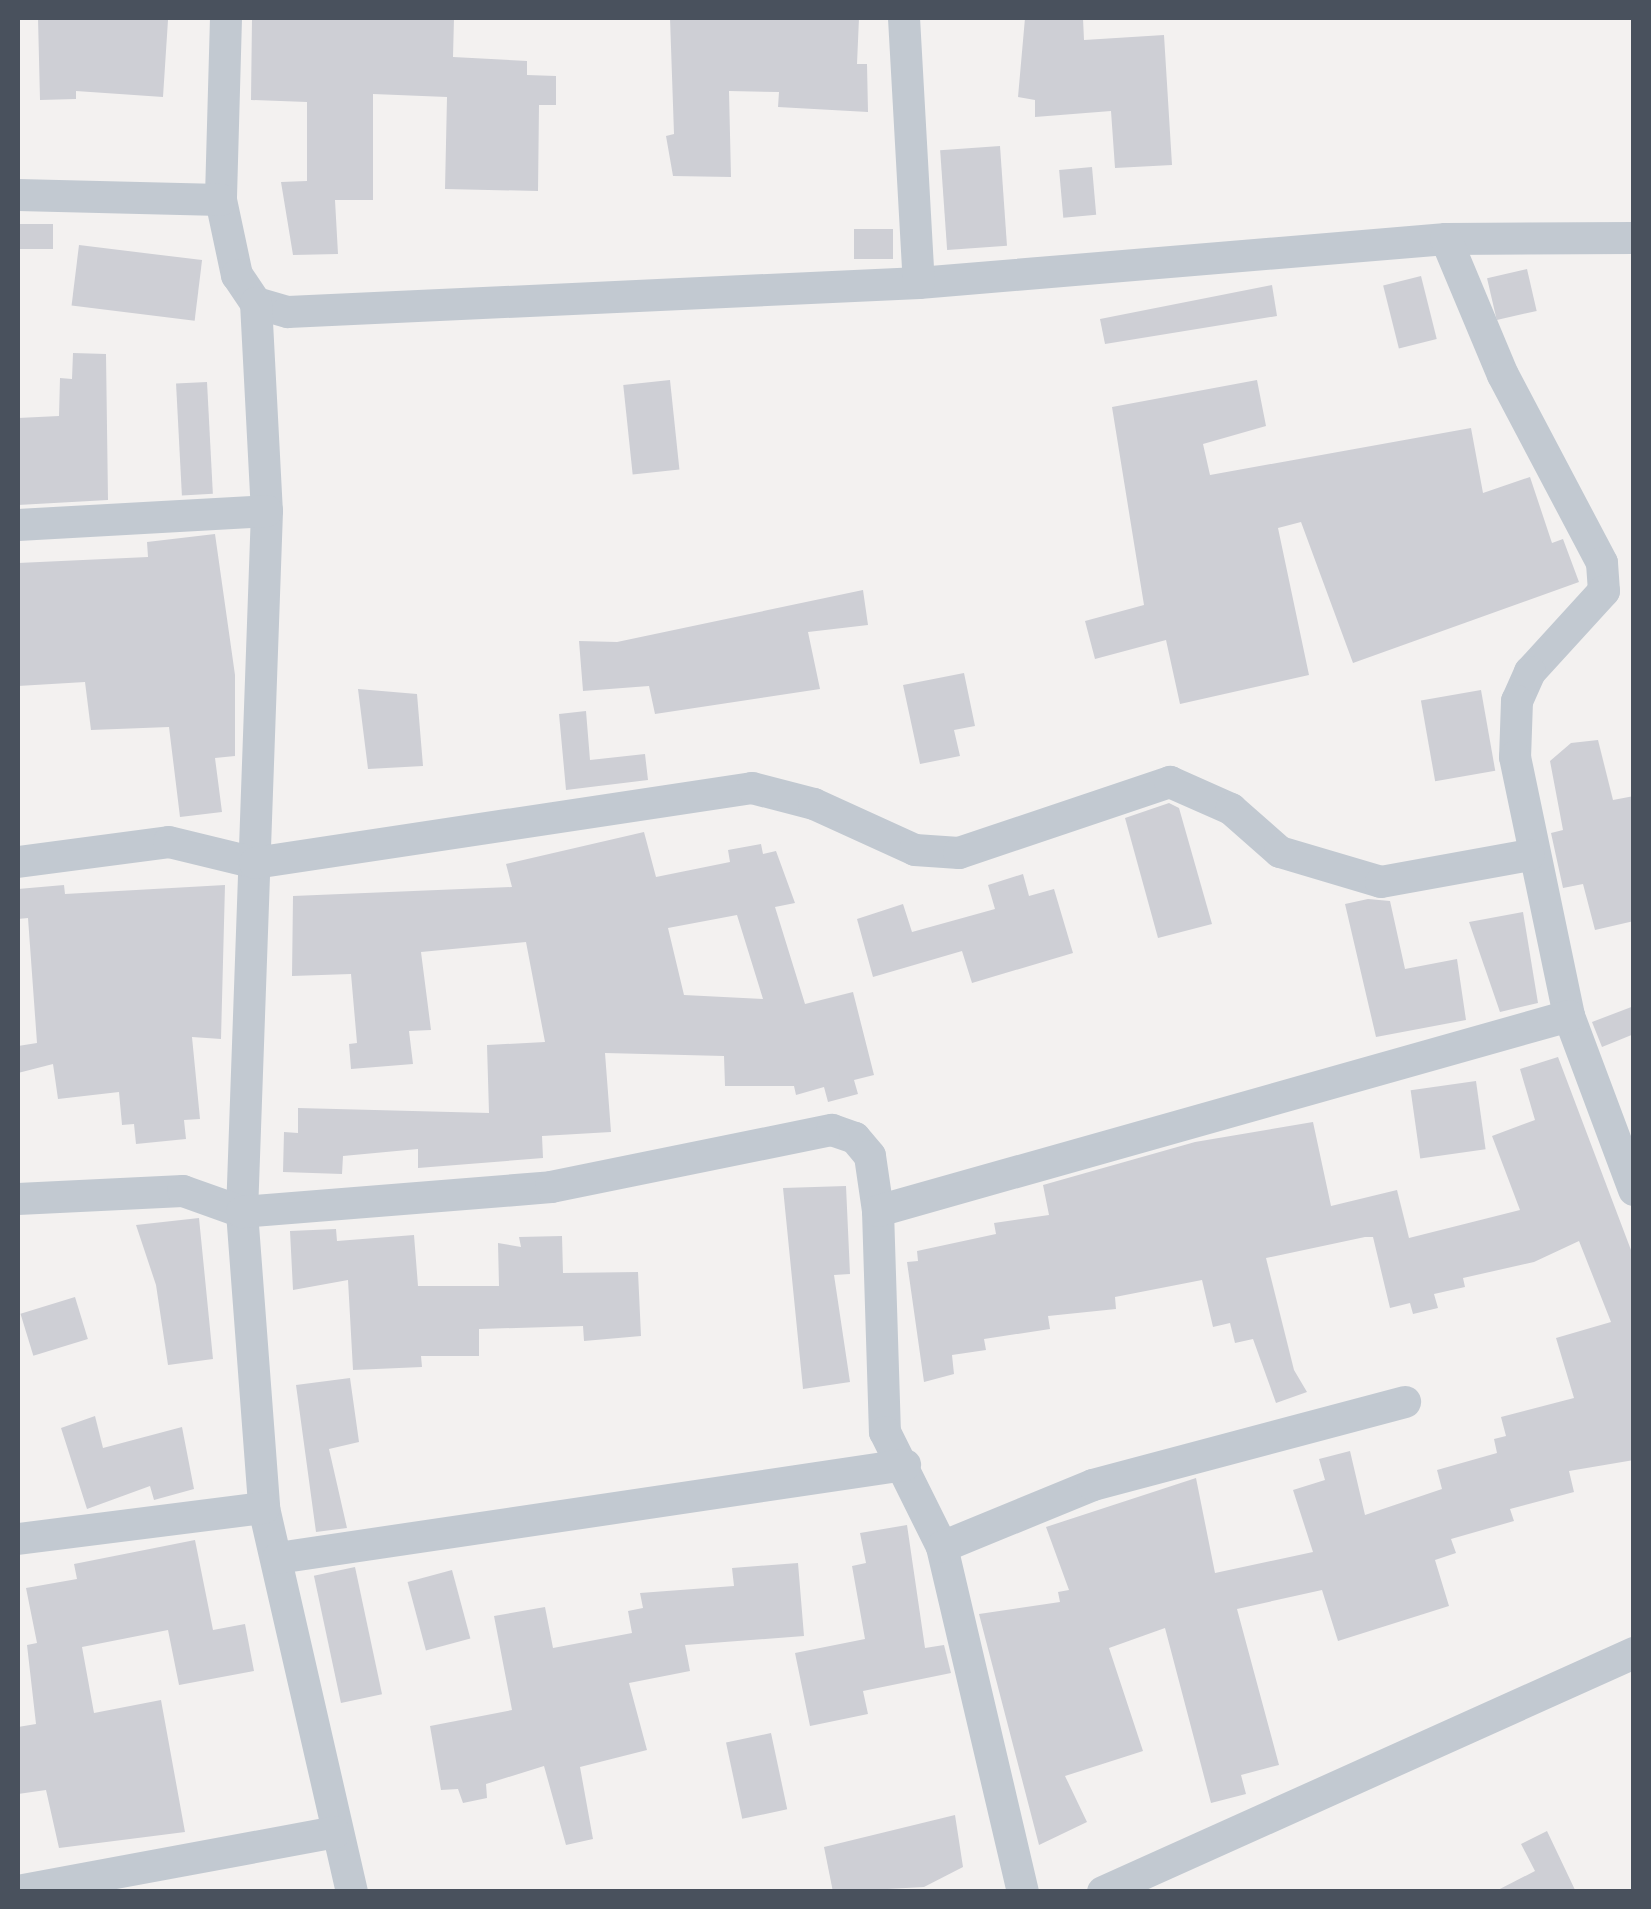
<!DOCTYPE html>
<html>
<head>
<meta charset="utf-8">
<style>
  body { margin:0 }
  #map { position:relative; width:1651px; height:1909px; overflow:hidden; background:#f3f1f0; font-family:Rubik,sans-serif }
  div>[style] { position:absolute }
  .building>* { inset:0; background:#cecfd5; transform-origin:0 0 }
  .minor>* { height:32px; margin:-16px; padding:0 16px; transform-origin:16px; border-radius:16px; background:#c2c9d1 }
  span { translate:-50% -50%; white-space:nowrap; text-align:center; line-height:1.15; -webkit-text-stroke:8px #fff; paint-order:stroke }
  .frame { position:absolute; inset:0; border:20px solid #49515d; pointer-events:none }
</style>
</head>
<body>
<div id="map">
  <div class="building">
    <i style="clip-path:polygon(38px 18px,168px 20px,163px 97px,76px 91px,76px 99px,40px 100px)"></i>
    <i style="clip-path:polygon(252px 18px,454px 18px,453px 57px,527px 61px,527px 75px,556px 76px,556px 105px,539px 105px,538px 191px,445px 189px,447px 97px,373px 94px,373px 200px,335px 200px,338px 254px,293px 255px,281px 182px,307px 181px,307px 102px,251px 100px)"></i>
    <i style="clip-path:polygon(670px 18px,859px 18px,857px 64px,867px 64px,868px 112px,778px 107px,779px 92px,729px 91px,731px 177px,673px 176px,666px 136px,674px 134px)"></i>
    <i style="clip-path:polygon(1025px 18px,1083px 18px,1084px 40px,1164px 35px,1172px 165px,1115px 168px,1111px 111px,1035px 117px,1035px 100px,1018px 97px)"></i>
    <i style="left:1000px;top:146px;width:100px;height:60px;rotate:86deg"></i>
    <i style="left:1092px;top:167px;width:48px;height:33px;rotate:85deg"></i>
    <i style="left:18px;top:224px;width:35px;height:25px"></i>
    <i style="left:854px;top:229px;width:39px;height:30px"></i>
    <i style="left:79px;top:245px;width:124px;height:61px;rotate:7deg"></i>
    <i style="left:1527px;top:269px;width:43px;height:41px;rotate:77deg"></i>
    <i style="left:1421px;top:276px;width:65px;height:39px;rotate:76deg"></i>
    <i style="clip-path:polygon(1272px 285px,1277px 316px,1105px 344px,1100px 319px)"></i>
    <i style="clip-path:polygon(73px 353px,106px 354px,108px 500px,18px 505px,18px 418px,59px 416px,60px 378px,72px 379px)"></i>
    <i style="left:670px;top:380px;width:90px;height:47px;rotate:84deg"></i>
    <i style="clip-path:polygon(1257px 380px,1266px 426px,1203px 444px,1210px 475px,1471px 428px,1483px 493px,1530px 477px,1552px 543px,1563px 539px,1579px 582px,1353px 663px,1301px 522px,1278px 528px,1309px 675px,1180px 704px,1166px 640px,1095px 659px,1085px 621px,1144px 605px,1112px 407px)"></i>
    <i style="left:207px;top:382px;width:112px;height:31px;rotate:87deg"></i>
    <i style="clip-path:polygon(215px 534px,235px 675px,235px 756px,215px 758px,222px 812px,180px 817px,169px 727px,91px 730px,85px 682px,18px 686px,18px 563px,148px 557px,147px 542px)"></i>
    <i style="clip-path:polygon(863px 590px,868px 625px,808px 632px,820px 689px,655px 714px,649px 686px,583px 691px,579px 641px,617px 642px)"></i>
    <i style="clip-path:polygon(964px 673px,975px 726px,954px 730px,960px 756px,920px 764px,903px 685px)"></i>
    <i style="clip-path:polygon(358px 689px,417px 694px,423px 766px,368px 769px)"></i>
    <i style="left:1481px;top:690px;width:82px;height:61px;rotate:80deg"></i>
    <i style="clip-path:polygon(586px 711px,590px 760px,645px 754px,648px 780px,566px 790px,559px 714px)"></i>
    <i style="clip-path:polygon(1598px 740px,1613px 800px,1634px 796px,1634px 921px,1595px 930px,1583px 884px,1563px 888px,1551px 833px,1563px 830px,1550px 761px,1571px 743px)"></i>
    <i style="clip-path:polygon(1169px 803px,1179px 808px,1212px 924px,1158px 938px,1125px 818px)"></i>
    <i style="clip-path:polygon(evenodd,644px 832px,656px 877px,730px 862px,728px 850px,761px 844px,763px 854px,776px 851px,795px 903px,775px 907px,805px 1004px,853px 992px,874px 1075px,854px 1080px,858px 1094px,828px 1102px,824px 1087px,796px 1095px,794px 1086px,725px 1086px,724px 1056px,605px 1053px,611px 1132px,542px 1136px,543px 1158px,418px 1168px,418px 1149px,343px 1156px,342px 1174px,283px 1172px,284px 1132px,298px 1133px,298px 1108px,489px 1113px,487px 1045px,545px 1042px,526px 942px,421px 952px,431px 1030px,409px 1031px,413px 1064px,351px 1069px,349px 1044px,357px 1043px,351px 974px,292px 976px,293px 896px,512px 887px,506px 864px,644px 832px,737px 915px,763px 999px,684px 995px,668px 928px,737px 915px)"></i>
    <i style="clip-path:polygon(1023px 874px,1029px 896px,1054px 889px,1073px 953px,972px 983px,962px 951px,873px 977px,857px 919px,903px 904px,912px 932px,995px 909px,988px 885px)"></i>
    <i style="clip-path:polygon(64px 885px,65px 894px,225px 885px,221px 1039px,192px 1037px,200px 1119px,184px 1120px,186px 1139px,136px 1144px,134px 1124px,122px 1125px,119px 1092px,58px 1099px,53px 1064px,18px 1073px,18px 1046px,37px 1043px,28px 918px,18px 919px,18px 889px)"></i>
    <i style="clip-path:polygon(1368px 899px,1390px 901px,1405px 969px,1457px 959px,1466px 1020px,1376px 1037px,1345px 904px)"></i>
    <i style="clip-path:polygon(1523px 912px,1538px 1003px,1500px 1012px,1469px 922px)"></i>
    <i style="clip-path:polygon(1634px 1006px,1634px 1034px,1602px 1047px,1592px 1022px)"></i>
    <i style="clip-path:polygon(1558px 1057px,1634px 1258px,1634px 1460px,1569px 1471px,1574px 1492px,1510px 1509px,1514px 1521px,1451px 1539px,1456px 1553px,1435px 1560px,1449px 1606px,1338px 1641px,1322px 1590px,1237px 1609px,1279px 1765px,1241px 1775px,1246px 1794px,1211px 1803px,1165px 1628px,1109px 1648px,1143px 1751px,1065px 1776px,1087px 1822px,1039px 1845px,979px 1614px,1060px 1602px,1058px 1592px,1069px 1590px,1046px 1527px,1196px 1478px,1215px 1573px,1313px 1552px,1293px 1490px,1325px 1480px,1319px 1459px,1350px 1451px,1365px 1515px,1442px 1489px,1437px 1470px,1497px 1453px,1494px 1439px,1506px 1436px,1501px 1417px,1574px 1398px,1556px 1338px,1611px 1322px,1579px 1241px,1534px 1262px,1463px 1278px,1465px 1287px,1434px 1294px,1438px 1308px,1413px 1314px,1410px 1303px,1390px 1308px,1373px 1237px,1365px 1237px,1266px 1258px,1294px 1370px,1307px 1392px,1276px 1403px,1253px 1339px,1235px 1343px,1230px 1323px,1213px 1327px,1202px 1280px,1115px 1297px,1116px 1309px,1048px 1316px,1050px 1329px,984px 1339px,986px 1350px,952px 1355px,954px 1374px,924px 1382px,907px 1262px,918px 1261px,917px 1251px,996px 1234px,994px 1223px,1049px 1215px,1043px 1185px,1195px 1142px,1313px 1122px,1331px 1206px,1397px 1190px,1409px 1238px,1520px 1210px,1492px 1136px,1535px 1120px,1520px 1069px)"></i>
    <i style="left:1476px;top:1081px;width:69px;height:66px;rotate:82deg"></i>
    <i style="clip-path:polygon(846px 1186px,850px 1274px,834px 1275px,850px 1382px,803px 1389px,783px 1188px)"></i>
    <i style="clip-path:polygon(199px 1218px,213px 1359px,168px 1365px,156px 1285px,136px 1225px)"></i>
    <i style="clip-path:polygon(336px 1229px,337px 1241px,414px 1235px,418px 1286px,499px 1286px,498px 1243px,521px 1247px,519px 1237px,562px 1236px,563px 1273px,638px 1272px,641px 1336px,584px 1341px,583px 1326px,479px 1329px,479px 1356px,421px 1356px,422px 1367px,353px 1370px,348px 1280px,293px 1290px,290px 1231px)"></i>
    <i style="left:75px;top:1297px;width:44px;height:57px;rotate:73deg"></i>
    <i style="clip-path:polygon(350px 1378px,359px 1442px,329px 1449px,347px 1528px,316px 1532px,296px 1385px)"></i>
    <i style="clip-path:polygon(95px 1416px,103px 1448px,182px 1427px,194px 1489px,154px 1500px,150px 1486px,87px 1509px,61px 1428px)"></i>
    <i style="clip-path:polygon(907px 1525px,925px 1648px,944px 1645px,951px 1673px,863px 1691px,868px 1714px,810px 1726px,795px 1653px,865px 1639px,852px 1566px,866px 1563px,860px 1533px)"></i>
    <i style="clip-path:polygon(195px 1540px,213px 1630px,245px 1624px,254px 1671px,179px 1685px,168px 1630px,82px 1647px,94px 1713px,161px 1700px,185px 1832px,59px 1848px,46px 1790px,18px 1794px,18px 1727px,36px 1724px,27px 1645px,37px 1643px,26px 1588px,77px 1579px,74px 1564px)"></i>
    <i style="clip-path:polygon(798px 1563px,804px 1636px,685px 1645px,690px 1671px,629px 1683px,647px 1750px,580px 1767px,593px 1839px,566px 1845px,544px 1766px,486px 1784px,487px 1798px,463px 1803px,458px 1789px,441px 1790px,430px 1726px,512px 1710px,494px 1616px,545px 1607px,553px 1648px,632px 1633px,628px 1611px,643px 1608px,640px 1593px,734px 1586px,732px 1568px)"></i>
    <i style="left:355px;top:1567px;width:130px;height:42px;rotate:78deg"></i>
    <i style="left:452px;top:1570px;width:71px;height:46px;rotate:75deg"></i>
    <i style="left:771px;top:1733px;width:78px;height:46px;rotate:78deg"></i>
    <i style="clip-path:polygon(955px 1815px,963px 1867px,924px 1887px,833px 1892px,824px 1847px)"></i>
    <i style="clip-path:polygon(1547px 1831px,1576px 1892px,1494px 1892px,1535px 1871px,1521px 1844px)"></i>
  </div>
  <div class="minor">
    <i style="left:226px;top:18px;width:182px;rotate:91.6deg"></i>
    <i style="left:221px;top:200px;width:77px;rotate:78deg"></i>
    <i style="left:237px;top:275px;width:34px;rotate:56deg"></i>
    <i style="left:256px;top:303px;width:33px;rotate:16deg"></i>
    <i style="left:288px;top:312px;width:632px;rotate:-2.63deg"></i>
    <i style="left:919px;top:283px;width:529px;rotate:-4.77deg"></i>
    <i style="left:1446px;top:239px;width:188px;rotate:-0.3deg"></i>
    <i style="left:904px;top:18px;width:265px;rotate:86.8deg"></i>
    <i style="left:18px;top:195px;width:203px;rotate:1.4deg"></i>
    <i style="left:1446px;top:239px;width:147px;rotate:67.3deg"></i>
    <i style="left:1503px;top:375px;width:212px;rotate:62.2deg"></i>
    <i style="left:1602px;top:563px;width:28px;rotate:86deg"></i>
    <i style="left:1604px;top:591px;width:110px;rotate:132.4deg"></i>
    <i style="left:1530px;top:672px;width:32px;rotate:114deg"></i>
    <i style="left:1517px;top:701px;width:56px;rotate:92deg"></i>
    <i style="left:1515px;top:757px;width:265px;rotate:78.2deg"></i>
    <i style="left:1569px;top:1016px;width:186px;rotate:69.5deg"></i>
    <i style="left:256px;top:303px;width:208px;rotate:87deg"></i>
    <i style="left:267px;top:511px;width:701px;rotate:92.04deg"></i>
    <i style="left:242px;top:1212px;width:297px;rotate:85.7deg"></i>
    <i style="left:264px;top:1508px;width:394px;rotate:77.1deg"></i>
    <i style="left:18px;top:525px;width:249px;rotate:-3.2deg"></i>
    <i style="left:18px;top:862px;width:152px;rotate:-7.5deg"></i>
    <i style="left:169px;top:842px;width:89px;rotate:13.7deg"></i>
    <i style="left:255px;top:863px;width:503px;rotate:-8.58deg"></i>
    <i style="left:752px;top:788px;width:64px;rotate:14.5deg"></i>
    <i style="left:814px;top:804px;width:111px;rotate:24.5deg"></i>
    <i style="left:915px;top:850px;width:44px;rotate:3.9deg"></i>
    <i style="left:959px;top:853px;width:223px;rotate:-18.6deg"></i>
    <i style="left:1170px;top:782px;width:67px;rotate:23.9deg"></i>
    <i style="left:1231px;top:809px;width:65px;rotate:41.3deg"></i>
    <i style="left:1280px;top:852px;width:105px;rotate:16.5deg"></i>
    <i style="left:1381px;top:882px;width:150px;rotate:-10.3deg"></i>
    <i style="left:18px;top:1199px;width:165px;rotate:-2.8deg"></i>
    <i style="left:183px;top:1191px;width:63px;rotate:19.6deg"></i>
    <i style="left:242px;top:1212px;width:310px;rotate:-4.6deg"></i>
    <i style="left:551px;top:1187px;width:287px;rotate:-11.5deg"></i>
    <i style="left:832px;top:1130px;width:24px;rotate:19deg"></i>
    <i style="left:855px;top:1138px;width:23px;rotate:50deg"></i>
    <i style="left:870px;top:1156px;width:56px;rotate:81.7deg"></i>
    <i style="left:878px;top:1211px;width:221px;rotate:88.2deg"></i>
    <i style="left:885px;top:1432px;width:128px;rotate:63.6deg"></i>
    <i style="left:942px;top:1547px;width:354px;rotate:76.8deg"></i>
    <i style="left:878px;top:1211px;width:718px;rotate:-15.76deg"></i>
    <i style="left:18px;top:1539px;width:248px;rotate:-7.2deg"></i>
    <i style="left:942px;top:1547px;width:163px;rotate:-22.3deg"></i>
    <i style="left:1093px;top:1485px;width:323px;rotate:-14.9deg"></i>
    <i style="left:278px;top:1558px;width:634px;rotate:-8.44deg"></i>
    <i style="left:18px;top:1891px;width:322px;rotate:-10.5deg"></i>
    <i style="left:1103px;top:1892px;width:582px;rotate:-24.23deg"></i>
  </div>
  <div class="frame"></div>
</div>
</body>
</html>
